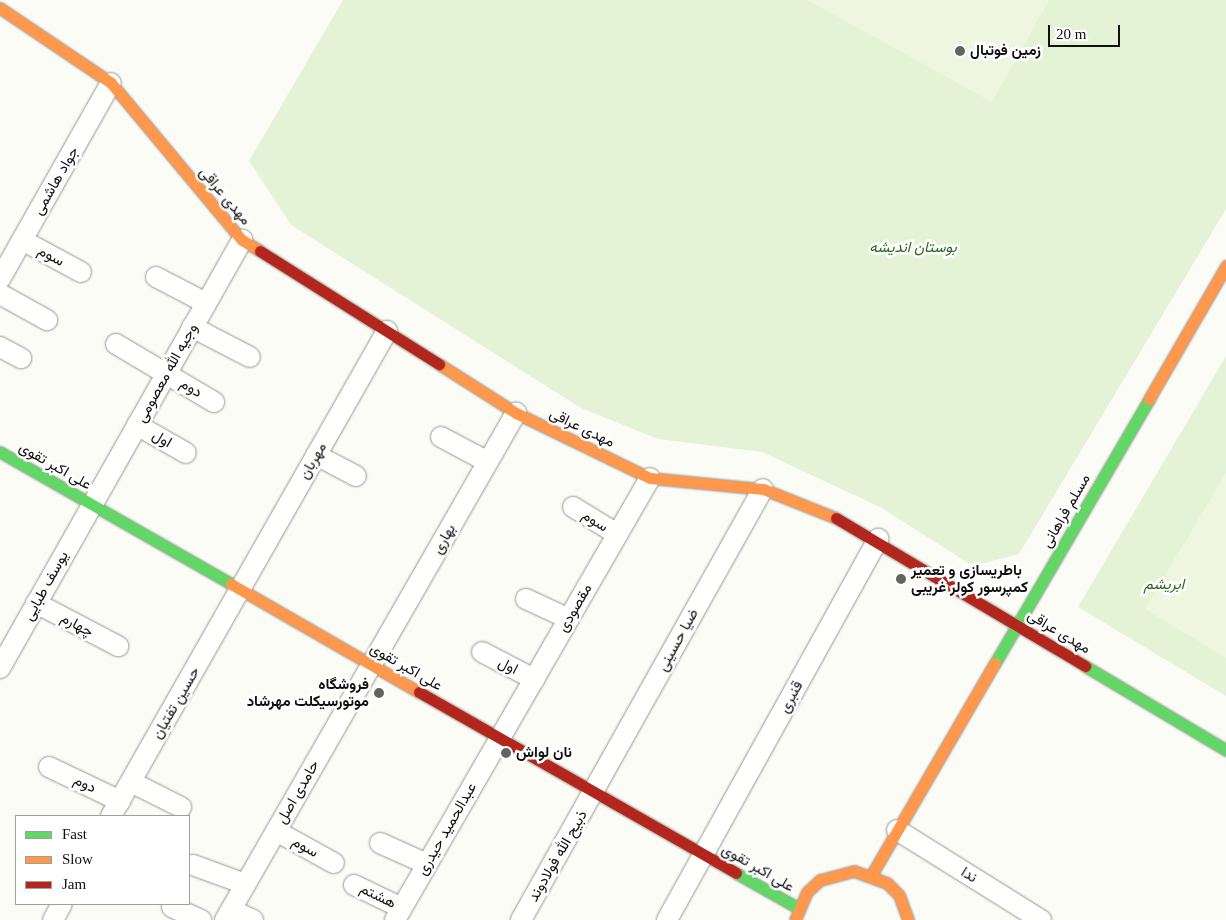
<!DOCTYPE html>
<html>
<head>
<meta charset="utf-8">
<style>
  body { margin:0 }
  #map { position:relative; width:1226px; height:920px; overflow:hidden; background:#fcfcf6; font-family:"Times New Roman",Vazirmatn,serif }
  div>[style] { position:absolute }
  .green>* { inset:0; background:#e4f3d6 }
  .pitch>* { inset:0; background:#eef6df }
  .roads { filter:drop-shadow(0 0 1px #969694) drop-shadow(0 0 1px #969694) }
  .street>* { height:20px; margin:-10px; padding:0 10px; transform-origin:10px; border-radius:10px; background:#fffffe }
  .fast>* { height:11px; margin:-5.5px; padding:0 5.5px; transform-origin:5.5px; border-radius:5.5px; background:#63d668 }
  .slow>* { height:11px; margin:-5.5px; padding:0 5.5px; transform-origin:5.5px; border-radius:5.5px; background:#ff974d }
  .jam>* { height:11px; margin:-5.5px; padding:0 5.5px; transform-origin:5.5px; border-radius:5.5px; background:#b3261e }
  .dots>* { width:14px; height:14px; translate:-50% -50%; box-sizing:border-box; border:2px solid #fff; border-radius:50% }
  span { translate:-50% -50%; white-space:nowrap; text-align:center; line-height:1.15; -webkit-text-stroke:5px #fff; paint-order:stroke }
  .poi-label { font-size:15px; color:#101010; font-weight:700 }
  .left { translate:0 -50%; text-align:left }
  .right { translate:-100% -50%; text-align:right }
  .street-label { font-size:15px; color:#101010 }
  .park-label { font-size:15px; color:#276a1e; font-style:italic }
  .legend { position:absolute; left:15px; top:815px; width:175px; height:90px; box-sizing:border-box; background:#fff; border:1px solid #9f9f9f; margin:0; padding:6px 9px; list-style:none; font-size:15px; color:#101010 }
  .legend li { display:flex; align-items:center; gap:10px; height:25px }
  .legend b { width:25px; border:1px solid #9f9f9f }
  .scale { position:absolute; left:1048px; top:25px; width:72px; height:22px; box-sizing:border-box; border:2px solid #101010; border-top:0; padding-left:6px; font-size:15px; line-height:18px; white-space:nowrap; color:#101010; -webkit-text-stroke:4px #fff; paint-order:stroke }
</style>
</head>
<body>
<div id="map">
  <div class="green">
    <i style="clip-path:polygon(343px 0,1226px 0,1226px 209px,1019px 554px,973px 566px,880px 507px,762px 452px,658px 439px,581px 408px,291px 225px,249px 161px)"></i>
    <i style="clip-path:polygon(1226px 356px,1226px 696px,1078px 607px)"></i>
  </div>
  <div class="pitch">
    <i style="clip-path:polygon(807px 0,1049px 0,992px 102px)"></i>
    <i style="clip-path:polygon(1226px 473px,1226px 658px,1145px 609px)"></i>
  </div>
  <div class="roads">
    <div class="street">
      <i style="left:22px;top:240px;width:67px;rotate:28.5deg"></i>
      <i style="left:156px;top:277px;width:56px;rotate:27.5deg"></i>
      <i style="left:0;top:279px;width:225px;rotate:-60.5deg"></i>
      <i style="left:0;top:294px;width:54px;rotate:29deg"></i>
      <i style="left:192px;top:327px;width:65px;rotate:27.3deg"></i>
      <i style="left:116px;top:344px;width:114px;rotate:30.6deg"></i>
      <i style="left:0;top:347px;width:24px;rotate:28deg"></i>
      <i style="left:137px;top:425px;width:56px;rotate:29.7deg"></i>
      <i style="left:441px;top:437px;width:53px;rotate:28deg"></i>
      <i style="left:316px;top:455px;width:45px;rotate:27.7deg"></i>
      <i style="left:573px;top:507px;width:52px;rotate:31.5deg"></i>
      <i style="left:526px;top:599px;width:47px;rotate:24.9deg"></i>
      <i style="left:36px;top:603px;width:93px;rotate:27.7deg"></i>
      <i style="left:482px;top:652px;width:59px;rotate:27.4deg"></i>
      <i style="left:0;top:668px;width:492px;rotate:-60.5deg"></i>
      <i style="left:49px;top:767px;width:79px;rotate:25.6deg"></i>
      <i style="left:131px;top:782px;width:56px;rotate:26.6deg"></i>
      <i style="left:111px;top:816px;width:558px;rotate:-60.36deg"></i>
      <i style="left:897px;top:830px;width:170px;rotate:32deg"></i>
      <i style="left:276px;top:831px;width:66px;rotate:28.9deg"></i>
      <i style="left:380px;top:843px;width:51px;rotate:24.1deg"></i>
      <i style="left:193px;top:865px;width:55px;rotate:20.1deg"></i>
      <i style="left:354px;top:885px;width:53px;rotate:25.6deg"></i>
      <i style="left:172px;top:907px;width:32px;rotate:24deg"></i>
      <i style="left:231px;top:910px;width:24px;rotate:24deg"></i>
      <i style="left:53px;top:920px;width:18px;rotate:-61deg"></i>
      <i style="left:225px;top:920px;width:585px;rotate:-60.15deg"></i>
      <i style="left:395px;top:920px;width:510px;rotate:-60.02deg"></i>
      <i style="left:521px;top:920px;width:494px;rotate:-60.7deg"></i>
      <i style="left:667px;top:920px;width:436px;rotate:-61deg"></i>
    </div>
    <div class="fast">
      <i style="left:0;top:452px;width:266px;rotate:29.7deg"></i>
      <i style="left:995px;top:663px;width:306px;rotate:-59.7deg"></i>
      <i style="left:1085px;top:666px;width:164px;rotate:30.8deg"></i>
      <i style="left:736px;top:873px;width:71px;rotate:29.4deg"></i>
    </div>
    <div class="slow">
      <i style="left:0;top:8px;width:134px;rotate:34deg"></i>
      <i style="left:111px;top:83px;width:204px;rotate:50.2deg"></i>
      <i style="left:242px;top:240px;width:21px;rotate:31deg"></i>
      <i style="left:439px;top:364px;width:91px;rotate:32.5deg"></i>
      <i style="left:516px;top:413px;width:149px;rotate:25.9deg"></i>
      <i style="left:650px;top:478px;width:114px;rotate:5.6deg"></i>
      <i style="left:763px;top:489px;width:79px;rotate:21.7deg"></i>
      <i style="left:1149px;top:399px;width:154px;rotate:-59.9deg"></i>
      <i style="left:231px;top:584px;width:217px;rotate:29.9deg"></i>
      <i style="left:872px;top:874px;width:244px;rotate:-59.8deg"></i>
      <i style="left:795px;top:920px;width:30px;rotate:-67deg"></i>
      <i style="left:807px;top:892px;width:18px;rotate:-43deg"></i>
      <i style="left:820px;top:880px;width:35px;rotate:-15deg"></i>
      <i style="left:854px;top:871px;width:35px;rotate:20deg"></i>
      <i style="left:887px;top:883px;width:17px;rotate:45deg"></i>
      <i style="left:899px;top:895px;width:27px;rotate:70deg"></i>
    </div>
    <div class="jam">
      <i style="left:260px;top:251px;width:212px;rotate:32.3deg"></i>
      <i style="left:836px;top:518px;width:290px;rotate:30.7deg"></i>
      <i style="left:419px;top:692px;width:365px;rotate:29.7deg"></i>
    </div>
  </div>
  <div class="dots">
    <i style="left:960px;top:51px;background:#636360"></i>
    <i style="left:901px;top:579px;background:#636360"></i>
    <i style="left:379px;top:693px;background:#636360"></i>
    <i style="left:506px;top:753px;background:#636360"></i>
  </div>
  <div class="poi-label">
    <span class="left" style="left:970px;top:51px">زمین فوتبال</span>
    <span class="left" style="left:911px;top:579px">باطریسازی و تعمیر<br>کمپرسور کولر غریبی</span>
    <span class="right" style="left:369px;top:693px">فروشگاه<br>موتورسیکلت مهرشاد</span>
    <span class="left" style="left:516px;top:753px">نان لواش</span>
  </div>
  <div class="street-label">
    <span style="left:56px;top:181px;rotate:-60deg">جواد هاشمی</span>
    <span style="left:225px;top:196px;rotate:50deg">مهدی عراقی</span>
    <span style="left:51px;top:256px;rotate:28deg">سوم</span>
    <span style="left:167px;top:373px;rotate:-61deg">وجیه الله معصومی</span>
    <span style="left:191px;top:388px;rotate:31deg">دوم</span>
    <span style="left:582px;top:428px;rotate:26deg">مهدی عراقی</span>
    <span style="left:162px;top:439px;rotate:30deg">اول</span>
    <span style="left:313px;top:461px;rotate:-60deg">مهربان</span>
    <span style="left:55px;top:466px;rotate:30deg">علی اکبر تقوی</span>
    <span style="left:1066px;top:511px;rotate:-60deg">مسلم فراهانی</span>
    <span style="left:595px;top:521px;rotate:32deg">سوم</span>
    <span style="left:444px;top:539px;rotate:-60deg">بهاری</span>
    <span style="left:46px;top:586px;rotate:-61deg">یوسف طبایی</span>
    <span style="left:575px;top:608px;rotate:-60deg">مقصودی</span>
    <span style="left:77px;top:625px;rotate:28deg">چهارم</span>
    <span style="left:1059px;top:632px;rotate:31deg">مهدی عراقی</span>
    <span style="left:678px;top:640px;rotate:-61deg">ضیا حسینی</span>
    <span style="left:508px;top:666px;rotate:27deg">اول</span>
    <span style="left:406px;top:667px;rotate:30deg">علی اکبر تقوی</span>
    <span style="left:791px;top:697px;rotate:-61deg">قنبری</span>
    <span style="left:176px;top:703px;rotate:-60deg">حسین تفتیان</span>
    <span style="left:85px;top:784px;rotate:26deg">دوم</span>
    <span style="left:298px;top:792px;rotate:-60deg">حامدی اصل</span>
    <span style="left:447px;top:829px;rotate:-60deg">عبدالحمید حیدری</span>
    <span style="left:305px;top:847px;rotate:29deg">سوم</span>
    <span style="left:558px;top:856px;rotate:-60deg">ذبیح الله فولادوند</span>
    <span style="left:758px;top:868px;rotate:30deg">علی اکبر تقوی</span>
    <span style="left:969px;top:875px;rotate:32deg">ندا</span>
    <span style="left:378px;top:896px;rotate:26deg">هشتم</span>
  </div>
  <div class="park-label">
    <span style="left:913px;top:248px">بوستان اندیشه</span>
    <span style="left:1164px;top:585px">ابریشم</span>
  </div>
  <ul class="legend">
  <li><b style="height:6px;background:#63d668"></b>Fast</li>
  <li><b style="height:6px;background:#ff974d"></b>Slow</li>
  <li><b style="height:6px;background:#b3261e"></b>Jam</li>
  </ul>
  <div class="scale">20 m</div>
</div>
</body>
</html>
